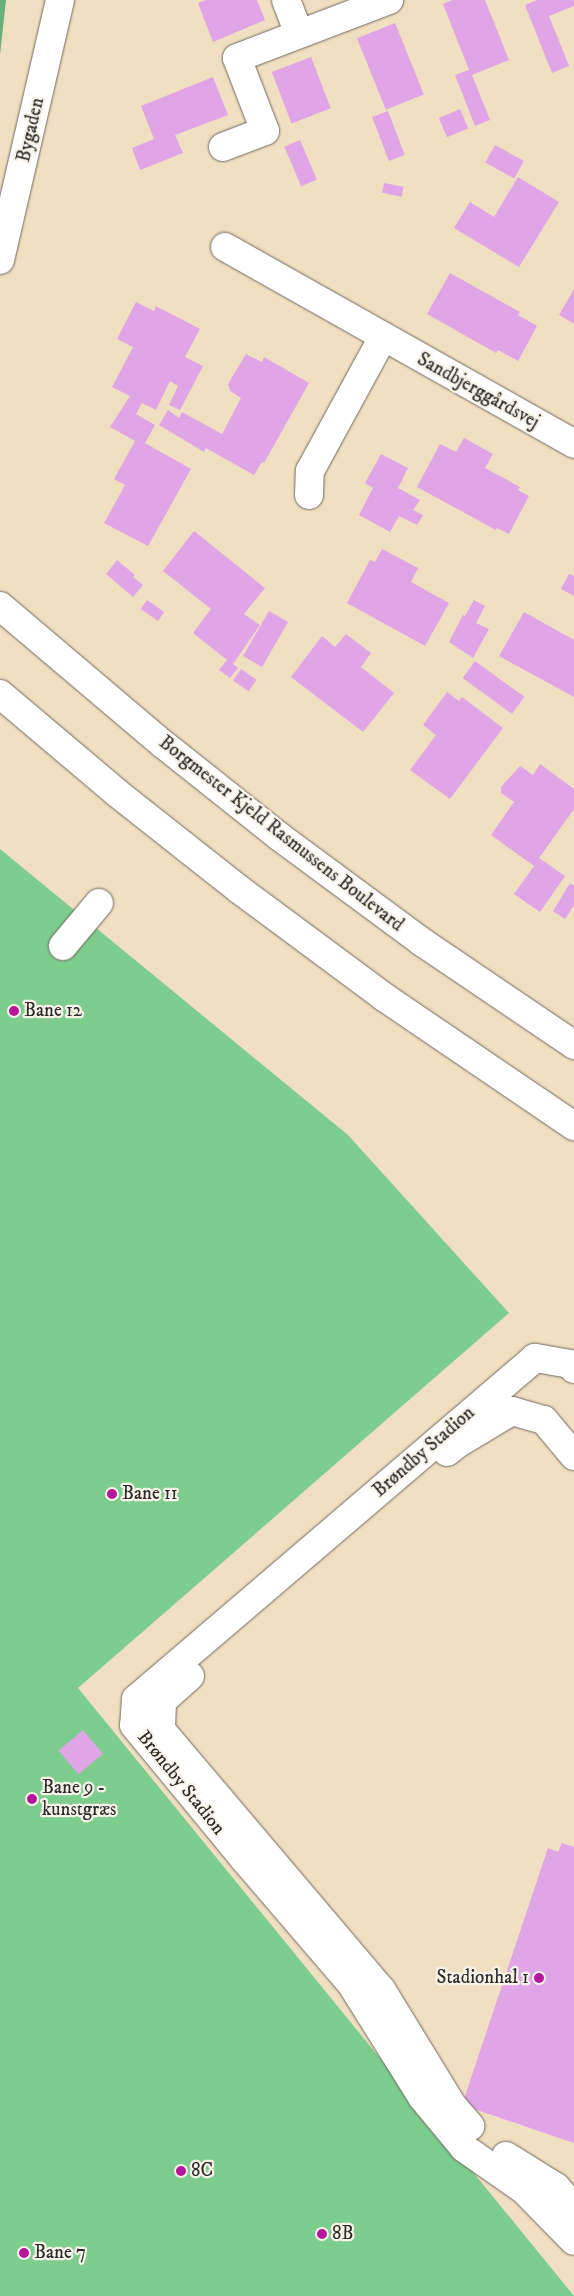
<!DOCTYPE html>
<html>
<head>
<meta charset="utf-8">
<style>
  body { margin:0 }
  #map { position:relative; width:574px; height:2296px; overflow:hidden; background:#f1dfc2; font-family:"IM FELL DW Pica",serif }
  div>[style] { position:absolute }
  .green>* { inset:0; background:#7dcd8e }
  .forest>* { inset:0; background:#66b079 }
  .building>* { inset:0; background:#dfa5e6; transform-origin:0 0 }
  .roads { filter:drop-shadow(0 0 1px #706a60) drop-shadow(0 0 1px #706a60) }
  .minor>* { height:28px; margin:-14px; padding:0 14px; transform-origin:14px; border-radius:14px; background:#fff }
  .dots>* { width:14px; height:14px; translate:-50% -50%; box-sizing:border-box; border:2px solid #f7f3e8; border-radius:50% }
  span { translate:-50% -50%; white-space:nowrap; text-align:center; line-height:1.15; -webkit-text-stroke:4.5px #f7f3e8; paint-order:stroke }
  .street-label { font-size:19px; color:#2b2b2b }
  .poi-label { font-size:19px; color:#2b2b2b }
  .left { translate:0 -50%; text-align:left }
  .right { translate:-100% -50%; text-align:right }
</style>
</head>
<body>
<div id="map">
  <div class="green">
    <i style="clip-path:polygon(0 849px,348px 1135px,509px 1313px,78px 1688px,574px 2296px,0 2296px)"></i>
  </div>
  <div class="forest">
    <i style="clip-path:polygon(0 0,6px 0,0 55px)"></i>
  </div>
  <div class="building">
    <i style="clip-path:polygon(206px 0,257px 0,265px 20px,213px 42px,198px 3px)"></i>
    <i style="clip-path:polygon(452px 0,485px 0,509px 60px,472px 75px,490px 120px,475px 126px,455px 75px,469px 70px,443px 4px)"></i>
    <i style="clip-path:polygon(537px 0,574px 0,574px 6px,549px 16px,569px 66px,552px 73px,525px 5px)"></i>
    <i style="left:395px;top:23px;width:77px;height:41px;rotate:68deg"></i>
    <i style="left:311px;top:57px;width:55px;height:42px;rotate:69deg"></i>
    <i style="clip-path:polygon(213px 77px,228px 115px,175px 135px,183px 153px,140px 170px,132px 148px,154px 139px,141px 106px)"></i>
    <i style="left:460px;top:109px;width:21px;height:23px;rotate:67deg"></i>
    <i style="left:388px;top:111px;width:47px;height:17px;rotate:69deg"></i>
    <i style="left:300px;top:140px;width:43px;height:17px;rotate:67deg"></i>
    <i style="left:495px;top:145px;width:33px;height:20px;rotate:29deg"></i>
    <i style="clip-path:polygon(518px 177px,559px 202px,519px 267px,454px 228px,470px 202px,494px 217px)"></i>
    <i style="left:384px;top:183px;width:20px;height:10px;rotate:11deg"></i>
    <i style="clip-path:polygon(450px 273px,520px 312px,518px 315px,537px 326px,518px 361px,498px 350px,496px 353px,427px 314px)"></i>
    <i style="clip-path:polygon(574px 289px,574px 324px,559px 315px)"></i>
    <i style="clip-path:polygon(136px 302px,154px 311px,156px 306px,200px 329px,185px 357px,203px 366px,180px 410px,169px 405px,178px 386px,170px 381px,156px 410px,142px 403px,136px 414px,155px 425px,145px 443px,191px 469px,148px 546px,104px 523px,125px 485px,114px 479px,135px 441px,110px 427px,130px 396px,112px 387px,133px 347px,117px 339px)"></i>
    <i style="clip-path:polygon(246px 354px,262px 362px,264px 357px,309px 383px,264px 463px,262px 462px,254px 475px,206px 448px,204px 452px,159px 425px,168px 410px,179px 418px,182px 412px,222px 434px,241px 398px,230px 391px,228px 384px)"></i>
    <i style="clip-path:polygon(464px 438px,493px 454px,485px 468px,520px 487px,518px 490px,529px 496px,509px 534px,497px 528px,496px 530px,417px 487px,440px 444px,456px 452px)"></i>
    <i style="clip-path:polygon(381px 454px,408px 468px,398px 488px,420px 500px,413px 510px,423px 515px,417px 525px,399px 516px,390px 532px,359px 515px,373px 488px,365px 483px)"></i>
    <i style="clip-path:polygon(194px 531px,265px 588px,244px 614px,260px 625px,233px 664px,238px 668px,230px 678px,219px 670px,227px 660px,193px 633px,211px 609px,163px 571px)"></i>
    <i style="clip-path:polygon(382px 549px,418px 568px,411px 582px,449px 603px,425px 646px,347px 603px,370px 560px,375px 562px)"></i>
    <i style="clip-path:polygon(117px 560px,135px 575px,133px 577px,143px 585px,133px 597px,106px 574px)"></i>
    <i style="clip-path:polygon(569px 574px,574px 576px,574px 596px,561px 589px)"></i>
    <i style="left:147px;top:600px;width:21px;height:11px;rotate:35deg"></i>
    <i style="clip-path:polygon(474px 600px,485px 606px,476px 623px,489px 629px,473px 658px,449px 642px,463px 615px,465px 616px)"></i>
    <i style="left:269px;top:611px;width:22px;height:52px;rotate:30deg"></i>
    <i style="clip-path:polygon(524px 612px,574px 640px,574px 697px,499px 656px)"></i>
    <i style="clip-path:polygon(346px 634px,371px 653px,361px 667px,394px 693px,363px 732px,291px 677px,322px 636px,335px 647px)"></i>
    <i style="left:475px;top:661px;width:61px;height:21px;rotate:36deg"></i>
    <i style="left:241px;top:669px;width:19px;height:14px;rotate:35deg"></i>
    <i style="clip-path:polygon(447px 692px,459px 701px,462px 697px,503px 728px,450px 799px,410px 770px,436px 735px,423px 725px)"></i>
    <i style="clip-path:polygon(540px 764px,574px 789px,574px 809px,539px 858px,565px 876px,540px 912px,514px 894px,534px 866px,491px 835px,514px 802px,501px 793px,501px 787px,520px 766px,533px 775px)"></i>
    <i style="clip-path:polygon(570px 883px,574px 886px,574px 905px,565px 919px,553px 911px)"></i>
    <i style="left:83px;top:1730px;width:31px;height:32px;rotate:50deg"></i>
    <i style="clip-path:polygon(562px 1843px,574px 1847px,574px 2143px,462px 2105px,548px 1848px,558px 1852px)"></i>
  </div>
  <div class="roads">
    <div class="minor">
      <i style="left:286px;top:0;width:36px;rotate:69deg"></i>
      <i style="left:223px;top:147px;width:45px;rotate:-20.9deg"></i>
      <i style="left:265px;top:131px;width:78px;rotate:-111deg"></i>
      <i style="left:237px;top:58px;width:163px;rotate:-20.9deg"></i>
      <i style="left:225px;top:247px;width:401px;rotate:29.4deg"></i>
      <i style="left:0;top:260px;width:267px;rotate:-77deg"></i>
      <i style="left:309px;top:495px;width:24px;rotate:-88deg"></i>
      <i style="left:310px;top:471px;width:153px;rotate:-61.4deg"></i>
      <i style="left:0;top:606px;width:214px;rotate:40.3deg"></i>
      <i style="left:163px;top:744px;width:149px;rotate:38.5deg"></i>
      <i style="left:280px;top:837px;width:177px;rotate:36.5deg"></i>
      <i style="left:422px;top:942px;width:184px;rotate:34.1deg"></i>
      <i style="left:0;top:694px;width:153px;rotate:40.2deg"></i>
      <i style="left:117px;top:793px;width:157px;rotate:38.3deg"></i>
      <i style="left:240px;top:890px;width:179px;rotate:36.6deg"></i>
      <i style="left:384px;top:997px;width:230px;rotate:34.2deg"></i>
      <i style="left:63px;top:946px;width:56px;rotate:-50.1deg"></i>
      <i style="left:574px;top:1369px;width:6px;rotate:-129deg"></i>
      <i style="left:570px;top:1364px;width:36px;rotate:-170deg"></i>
      <i style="left:535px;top:1358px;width:525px;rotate:139.48deg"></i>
      <i style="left:136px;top:1699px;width:26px;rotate:94deg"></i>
      <i style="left:134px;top:1725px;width:175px;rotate:50.6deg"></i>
      <i style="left:245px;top:1860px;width:165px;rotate:49.4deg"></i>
      <i style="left:352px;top:1985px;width:132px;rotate:58deg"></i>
      <i style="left:422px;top:2097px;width:66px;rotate:50.5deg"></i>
      <i style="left:464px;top:2148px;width:73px;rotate:35deg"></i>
      <i style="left:524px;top:2190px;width:71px;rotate:45.6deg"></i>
      <i style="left:447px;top:1452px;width:13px;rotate:-39deg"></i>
      <i style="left:457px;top:1444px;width:64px;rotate:-31deg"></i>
      <i style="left:512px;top:1411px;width:33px;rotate:16deg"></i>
      <i style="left:544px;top:1420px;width:47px;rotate:50.2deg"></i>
      <i style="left:190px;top:1676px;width:38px;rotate:138deg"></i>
      <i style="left:162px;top:1701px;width:29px;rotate:92deg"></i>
      <i style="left:161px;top:1730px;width:340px;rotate:49.7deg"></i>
      <i style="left:381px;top:1989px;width:136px;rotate:58.5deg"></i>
      <i style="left:452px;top:2105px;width:28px;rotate:49deg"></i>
      <i style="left:506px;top:2156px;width:59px;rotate:31.8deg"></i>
      <i style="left:556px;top:2187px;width:28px;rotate:49deg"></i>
    </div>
  </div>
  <div class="dots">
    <i style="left:14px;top:1011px;background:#b5179e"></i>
    <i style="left:112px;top:1494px;background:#b5179e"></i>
    <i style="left:32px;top:1799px;background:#b5179e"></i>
    <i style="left:539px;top:1978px;background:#b5179e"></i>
    <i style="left:181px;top:2171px;background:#b5179e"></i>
    <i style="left:322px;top:2234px;background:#b5179e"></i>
    <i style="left:24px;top:2253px;background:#b5179e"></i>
  </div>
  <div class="street-label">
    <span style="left:31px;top:130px;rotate:-77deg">Bygaden</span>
    <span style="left:478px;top:391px;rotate:29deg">Sandbjerggårdsvej</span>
    <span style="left:281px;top:834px;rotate:38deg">Borgmester Kjeld Rasmussens Boulevard</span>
    <span style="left:424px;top:1452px;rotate:-41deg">Brøndby Stadion</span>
    <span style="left:181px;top:1783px;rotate:51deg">Brøndby Stadion</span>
  </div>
  <div class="poi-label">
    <span class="left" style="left:24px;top:1011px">Bane 12</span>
    <span class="left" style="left:122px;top:1494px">Bane 11</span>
    <span class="left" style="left:42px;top:1799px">Bane 9 -<br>kunstgræs</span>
    <span class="right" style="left:529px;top:1978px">Stadionhal 1</span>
    <span class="left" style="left:191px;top:2171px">8C</span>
    <span class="left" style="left:332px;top:2234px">8B</span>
    <span class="left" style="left:34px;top:2253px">Bane 7</span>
  </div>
</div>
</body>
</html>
